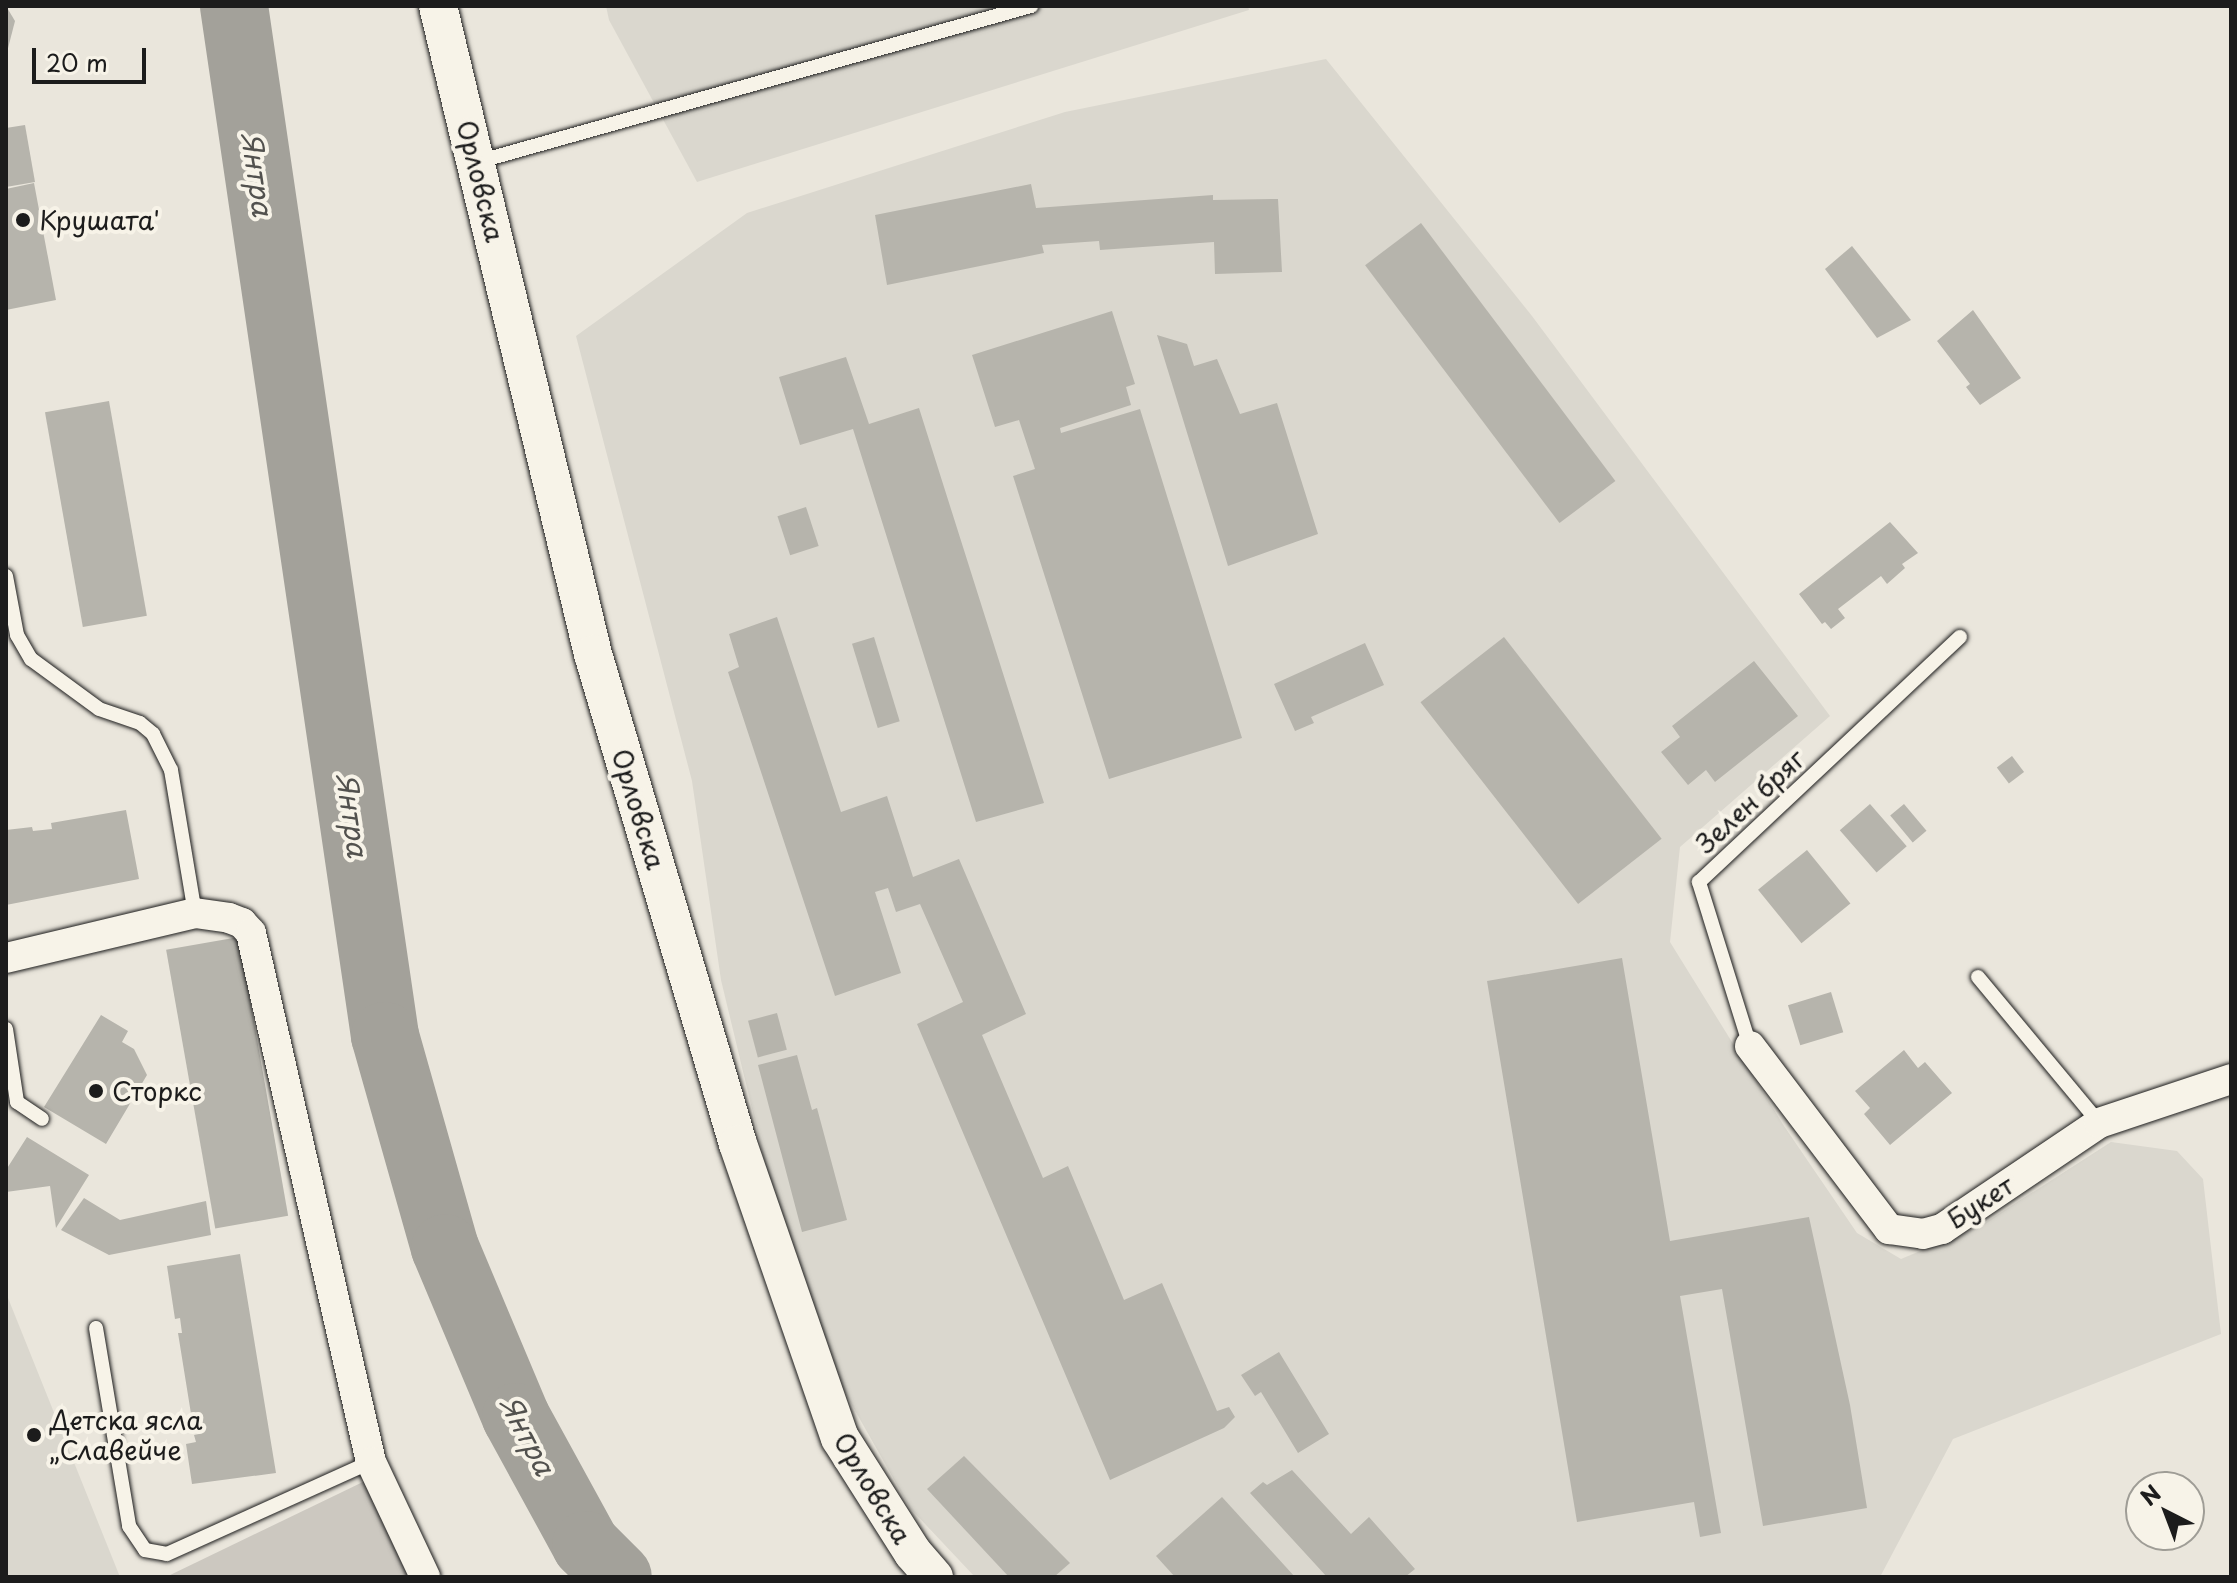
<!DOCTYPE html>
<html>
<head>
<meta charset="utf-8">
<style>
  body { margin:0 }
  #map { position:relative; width:2237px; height:1583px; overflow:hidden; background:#eae6dc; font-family:"Playpen Sans",sans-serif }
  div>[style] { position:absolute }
  .built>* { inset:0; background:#dad7ce }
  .green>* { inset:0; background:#ccc8c0 }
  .river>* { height:68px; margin:-34px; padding:0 34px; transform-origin:34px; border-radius:34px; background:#a3a19a }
  .building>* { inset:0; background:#b6b4ac; transform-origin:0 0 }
  .roads { filter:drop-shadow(0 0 2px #1c1c1c) drop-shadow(0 0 2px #1c1c1c) }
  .service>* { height:14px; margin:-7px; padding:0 7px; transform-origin:7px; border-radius:7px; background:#f7f3e8 }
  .minor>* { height:30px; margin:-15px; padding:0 15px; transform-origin:15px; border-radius:15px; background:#f7f3e8 }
  .tertiary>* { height:38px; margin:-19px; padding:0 19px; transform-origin:19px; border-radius:19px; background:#f7f3e8 }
  .dots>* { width:22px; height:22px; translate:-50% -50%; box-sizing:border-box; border:4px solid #f7f3e8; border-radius:50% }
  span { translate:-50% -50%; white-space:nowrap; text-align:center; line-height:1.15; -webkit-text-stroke:8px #f7f3e8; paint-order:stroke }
  .street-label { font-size:26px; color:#1c1c1c }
  .poi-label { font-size:26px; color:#1c1c1c }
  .left { translate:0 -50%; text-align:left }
  .water-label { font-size:28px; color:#52514e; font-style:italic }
  .frame { position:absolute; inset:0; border:8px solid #1c1c1c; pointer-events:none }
  .north { position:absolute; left:2125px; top:1471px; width:80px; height:80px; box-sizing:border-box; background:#f7f3e8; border:2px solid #9f9d96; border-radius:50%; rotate:318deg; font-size:22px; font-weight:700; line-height:32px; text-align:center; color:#1c1c1c }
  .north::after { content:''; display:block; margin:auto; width:28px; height:36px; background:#1c1c1c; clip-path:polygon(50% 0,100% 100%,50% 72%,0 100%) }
  .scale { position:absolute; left:32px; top:48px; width:114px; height:36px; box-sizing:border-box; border:4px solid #1c1c1c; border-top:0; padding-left:10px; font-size:24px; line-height:28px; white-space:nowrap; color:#1c1c1c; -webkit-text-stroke:6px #f7f3e8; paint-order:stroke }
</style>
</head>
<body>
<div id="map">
  <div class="built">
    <i style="clip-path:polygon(606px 6px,1248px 6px,1249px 10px,697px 182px,609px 20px)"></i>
    <i style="clip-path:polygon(1326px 59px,1532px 316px,1830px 716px,1680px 847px,1670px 942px,1784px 1126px,1857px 1233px,1901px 1259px,1980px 1226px,2111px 1142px,2177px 1151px,2203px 1179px,2221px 1334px,1953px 1439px,1880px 1577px,975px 1577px,910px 1508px,839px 1382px,773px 1196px,721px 980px,692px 781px,576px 336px,747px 213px,1065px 112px)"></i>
    <i style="clip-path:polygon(6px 1293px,120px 1577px,6px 1577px)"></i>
  </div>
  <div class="green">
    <i style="clip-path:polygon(367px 1480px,409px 1577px,166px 1577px)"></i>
  </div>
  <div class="river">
    <i style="left:234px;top:6px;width:1041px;rotate:81.66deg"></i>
    <i style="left:385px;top:1036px;width:220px;rotate:74.2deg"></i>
    <i style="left:445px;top:1248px;width:183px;rotate:67.2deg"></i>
    <i style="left:516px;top:1417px;width:146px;rotate:61.3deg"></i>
    <i style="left:586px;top:1545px;width:45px;rotate:45deg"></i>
  </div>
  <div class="building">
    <i style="clip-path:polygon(6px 6px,15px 21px,6px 56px)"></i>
    <i style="clip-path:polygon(25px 125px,35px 182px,6px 187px,6px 128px)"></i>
    <i style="clip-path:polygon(34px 183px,56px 300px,6px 310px,6px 189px)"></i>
    <i style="clip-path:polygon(1031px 184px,1036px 208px,1213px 195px,1213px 200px,1278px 199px,1282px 272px,1215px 274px,1214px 242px,1100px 250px,1099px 241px,1042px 245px,1044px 253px,887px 285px,875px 215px)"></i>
    <i style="left:1421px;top:223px;width:323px;height:70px;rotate:53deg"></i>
    <i style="clip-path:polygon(1852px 246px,1911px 320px,1877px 338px,1825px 269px)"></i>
    <i style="clip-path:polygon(1973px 310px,2021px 378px,1980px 405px,1966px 387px,1970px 384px,1937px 341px)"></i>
    <i style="clip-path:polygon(1112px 311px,1135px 384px,1126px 387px,1131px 405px,1060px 428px,1061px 433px,1140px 409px,1242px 738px,1109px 779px,1013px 476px,1035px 469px,1019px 420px,995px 427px,972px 355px)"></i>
    <i style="clip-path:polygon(1157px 335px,1187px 344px,1194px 366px,1217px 359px,1240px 414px,1277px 403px,1318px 534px,1228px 566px)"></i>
    <i style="clip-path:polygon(846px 357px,869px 424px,919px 408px,1044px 803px,976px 822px,853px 429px,800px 445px,779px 377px)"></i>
    <i style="left:109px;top:401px;width:218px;height:65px;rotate:80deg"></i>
    <i style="left:806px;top:507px;width:41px;height:30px;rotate:72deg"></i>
    <i style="clip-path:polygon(1890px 522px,1918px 553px,1902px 564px,1905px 568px,1887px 584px,1881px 576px,1838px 609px,1845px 618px,1831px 629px,1825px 622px,1822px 624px,1799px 594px)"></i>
    <i style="clip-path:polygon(777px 617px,841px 812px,887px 796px,913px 877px,959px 859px,1026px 1014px,982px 1035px,1043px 1178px,1068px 1166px,1124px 1300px,1162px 1283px,1217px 1411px,1229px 1407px,1235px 1417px,1224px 1428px,1110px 1480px,917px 1024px,963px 1002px,920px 904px,896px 912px,888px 888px,875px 892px,901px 973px,835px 996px,728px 672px,739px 667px,729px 634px)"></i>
    <i style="left:874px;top:637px;width:88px;height:23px;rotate:73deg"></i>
    <i style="left:1504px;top:637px;width:256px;height:106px;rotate:52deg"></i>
    <i style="clip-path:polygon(1365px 643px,1384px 685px,1311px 717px,1314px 723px,1295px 731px,1274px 684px)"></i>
    <i style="clip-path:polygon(1754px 661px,1798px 716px,1715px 782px,1706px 770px,1688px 785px,1661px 752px,1680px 737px,1672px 726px)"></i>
    <i style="left:2012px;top:756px;width:20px;height:19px;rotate:53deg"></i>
    <i style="left:1870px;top:804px;width:56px;height:40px;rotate:49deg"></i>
    <i style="left:1904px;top:804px;width:35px;height:18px;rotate:50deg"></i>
    <i style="clip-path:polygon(126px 810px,139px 879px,6px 905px,6px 830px,32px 827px,33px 831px,52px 829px,51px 823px)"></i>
    <i style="left:1807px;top:850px;width:69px;height:63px;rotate:51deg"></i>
    <i style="left:239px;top:937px;width:283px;height:74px;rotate:80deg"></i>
    <i style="clip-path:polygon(1622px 958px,1670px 1241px,1809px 1217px,1850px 1405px,1867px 1508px,1763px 1526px,1722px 1289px,1680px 1296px,1721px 1533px,1700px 1537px,1694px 1502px,1577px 1522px,1487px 981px)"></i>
    <i style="left:1831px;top:992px;width:42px;height:45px;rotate:73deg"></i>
    <i style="left:777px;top:1013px;width:38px;height:30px;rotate:75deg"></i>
    <i style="clip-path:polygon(101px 1015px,128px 1031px,122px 1042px,134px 1049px,147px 1075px,106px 1144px,44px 1107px)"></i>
    <i style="clip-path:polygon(1904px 1050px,1918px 1068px,1925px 1062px,1952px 1093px,1890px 1145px,1864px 1114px,1870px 1108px,1855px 1091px)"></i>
    <i style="clip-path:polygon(797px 1055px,812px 1110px,817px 1108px,847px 1220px,802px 1232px,758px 1065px)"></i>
    <i style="clip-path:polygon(27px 1137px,89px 1175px,56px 1228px,50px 1186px,6px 1192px,6px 1170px)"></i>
    <i style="clip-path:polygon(84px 1198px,120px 1220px,206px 1201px,211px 1235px,109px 1255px,61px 1230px)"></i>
    <i style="clip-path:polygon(240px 1254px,276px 1473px,192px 1484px,186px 1444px,196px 1442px,194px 1435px,199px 1434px,197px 1419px,192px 1420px,178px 1333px,182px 1333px,180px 1318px,175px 1319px,167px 1266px)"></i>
    <i style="clip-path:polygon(1279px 1352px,1329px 1434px,1298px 1453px,1261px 1392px,1255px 1396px,1241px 1375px)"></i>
    <i style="clip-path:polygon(964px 1456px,1070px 1563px,1054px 1577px,1009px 1577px,927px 1489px)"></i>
    <i style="clip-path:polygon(1292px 1470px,1351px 1534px,1369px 1517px,1415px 1569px,1405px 1577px,1327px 1577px,1250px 1493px,1263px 1482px,1267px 1485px)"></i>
    <i style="clip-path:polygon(1222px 1497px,1295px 1577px,1175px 1577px,1156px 1556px)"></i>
  </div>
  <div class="roads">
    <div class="service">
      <i style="left:477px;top:162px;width:576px;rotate:-15.73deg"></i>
      <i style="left:6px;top:576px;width:60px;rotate:79.4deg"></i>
      <i style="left:17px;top:635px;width:28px;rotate:60deg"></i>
      <i style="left:31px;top:659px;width:84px;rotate:36.3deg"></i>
      <i style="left:99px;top:709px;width:43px;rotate:18.9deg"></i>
      <i style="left:140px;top:723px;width:17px;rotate:40deg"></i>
      <i style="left:153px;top:734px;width:40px;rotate:63.4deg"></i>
      <i style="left:171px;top:770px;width:145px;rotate:80.5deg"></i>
      <i style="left:1978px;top:977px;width:190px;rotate:50.3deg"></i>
      <i style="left:6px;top:1029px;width:74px;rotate:81.4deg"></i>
      <i style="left:17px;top:1102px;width:30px;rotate:34deg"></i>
      <i style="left:1750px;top:1046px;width:172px;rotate:-107.3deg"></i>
      <i style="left:1699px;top:882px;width:358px;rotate:-43.2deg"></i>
      <i style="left:96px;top:1328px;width:201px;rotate:80.5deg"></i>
      <i style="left:129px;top:1526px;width:29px;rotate:56deg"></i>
      <i style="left:145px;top:1550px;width:22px;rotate:10deg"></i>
      <i style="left:167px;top:1554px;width:224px;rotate:-24.3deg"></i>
    </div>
    <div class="minor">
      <i style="left:6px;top:958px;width:194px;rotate:-13.4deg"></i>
      <i style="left:195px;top:913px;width:34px;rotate:8deg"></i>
      <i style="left:229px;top:918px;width:14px;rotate:21deg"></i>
      <i style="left:242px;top:923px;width:13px;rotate:48deg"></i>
      <i style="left:251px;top:933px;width:542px;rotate:77.22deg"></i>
      <i style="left:371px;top:1462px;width:127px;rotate:64.8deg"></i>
      <i style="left:1750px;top:1046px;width:230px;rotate:52.8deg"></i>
      <i style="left:1889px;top:1229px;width:34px;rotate:8deg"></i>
      <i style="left:1923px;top:1234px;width:20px;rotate:-15deg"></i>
      <i style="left:1942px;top:1229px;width:189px;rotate:-34deg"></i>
      <i style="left:2099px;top:1123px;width:139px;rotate:-18.4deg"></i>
    </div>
    <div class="tertiary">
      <i style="left:438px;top:6px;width:666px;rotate:76.55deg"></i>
      <i style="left:593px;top:654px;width:511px;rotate:73.52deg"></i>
      <i style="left:738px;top:1144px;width:311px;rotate:70.9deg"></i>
      <i style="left:840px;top:1438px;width:136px;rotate:57.6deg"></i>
      <i style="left:913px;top:1553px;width:32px;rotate:49deg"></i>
    </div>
  </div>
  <div class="dots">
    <i style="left:23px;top:220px;background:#1c1c1c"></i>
    <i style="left:96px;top:1091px;background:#1c1c1c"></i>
    <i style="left:34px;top:1435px;background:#1c1c1c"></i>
  </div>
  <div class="street-label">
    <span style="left:481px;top:181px;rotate:76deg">Орловска</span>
    <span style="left:1750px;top:801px;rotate:-43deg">Зелен бряг</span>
    <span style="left:639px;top:809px;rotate:73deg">Орловска</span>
    <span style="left:1980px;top:1202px;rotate:-33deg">Букет</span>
    <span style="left:873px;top:1488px;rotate:59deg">Орловска</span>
  </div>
  <div class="poi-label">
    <span class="left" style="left:39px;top:220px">Крушата'</span>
    <span class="left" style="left:112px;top:1091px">Сторкс</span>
    <span class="left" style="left:50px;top:1435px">Детска ясла<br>„Славейче</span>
  </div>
  <div class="water-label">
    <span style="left:258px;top:174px;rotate:82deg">Янтра</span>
    <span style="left:353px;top:815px;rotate:82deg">Янтра</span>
    <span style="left:528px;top:1435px;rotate:63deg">Янтра</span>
  </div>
  <div class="frame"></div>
  <div class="north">N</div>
  <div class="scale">20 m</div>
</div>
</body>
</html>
